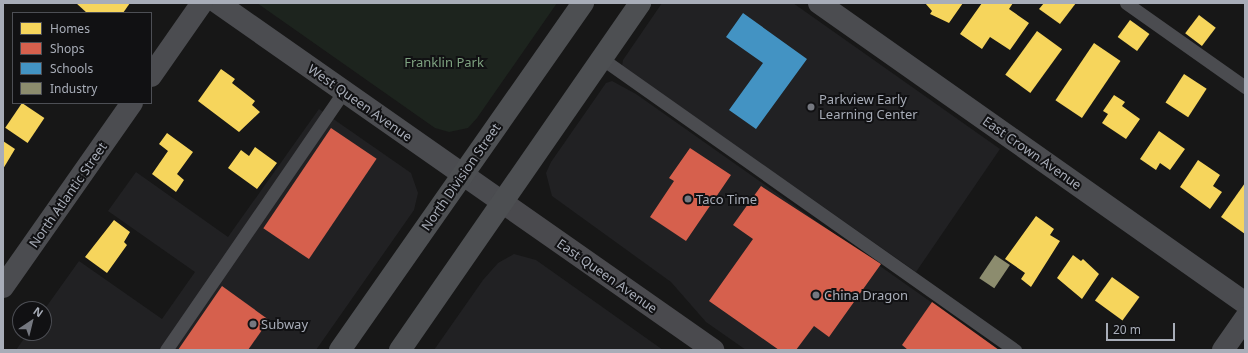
<!DOCTYPE html>
<html>
<head>
<meta charset="utf-8">
<style>
  body { margin:0 }
  #map { position:relative; width:1248px; height:353px; overflow:hidden; background:#171717; font-family:"Noto Sans",sans-serif }
  div>[style] { position:absolute }
  .built>* { inset:0; background:#212123 }
  .green>* { inset:0; background:#1d241e }
  .homes>* { inset:0; background:#f6d55c; transform-origin:0 0 }
  .shops>* { inset:0; background:#d6604d; transform-origin:0 0 }
  .schools>* { inset:0; background:#4393c3 }
  .industry>* { inset:0; background:#8c8c6e; transform-origin:0 0 }
  .lane>* { height:13px; margin:-6.5px; padding:0 6.5px; transform-origin:6.5px; border-radius:6.5px; background:#4b4c50 }
  .street>* { height:22px; margin:-11px; padding:0 11px; transform-origin:11px; border-radius:11px; background:#4b4c50 }
  .secondary>* { height:22px; margin:-11px; padding:0 11px; transform-origin:11px; border-radius:11px; background:#4a4a4e }
  .primary>* { height:22px; margin:-11px; padding:0 11px; transform-origin:11px; border-radius:11px; background:#4d4f52 }
  .dots>* { width:11px; height:11px; translate:-50% -50%; box-sizing:border-box; border:2px solid #111113; border-radius:50% }
  span { translate:-50% -50%; white-space:nowrap; text-align:center; line-height:1.15; -webkit-text-stroke:4px #111113; paint-order:stroke }
  .park-label { font-size:13px; color:#7fa381 }
  .poi-label { font-size:13px; color:#a8adb8 }
  .left { translate:0 -50%; text-align:left }
  .street-label { font-size:13px; color:#a8adb8 }
  .frame { position:absolute; inset:0; border:4px solid #a8adb8; pointer-events:none }
  .legend { position:absolute; left:12px; top:12px; width:140px; height:92px; box-sizing:border-box; background:#111113; border:1px solid #4d4f55; margin:0; padding:5px 7px; list-style:none; font-size:12px; color:#a8adb8 }
  .legend li { display:flex; align-items:center; gap:8px; height:20px }
  .legend b { width:20px; border:1px solid #4d4f55 }
  .north { position:absolute; left:12px; top:301px; width:40px; height:40px; box-sizing:border-box; background:#111113; border:1px solid #4d4f55; border-radius:50%; rotate:35deg; font-size:11px; font-weight:700; line-height:16px; text-align:center; color:#a8adb8 }
  .north::after { content:''; display:block; margin:auto; width:14px; height:18px; background:#757880; clip-path:polygon(50% 0,100% 100%,50% 72%,0 100%) }
  .scale { position:absolute; left:1106px; top:323px; width:69px; height:18px; box-sizing:border-box; border:2px solid #a8adb8; border-top:0; padding-left:5px; font-size:12px; line-height:14px; white-space:nowrap; color:#a8adb8; -webkit-text-stroke:3px #111113; paint-order:stroke }
</style>
</head>
<body>
<div id="map">
  <div class="built">
    <i style="clip-path:polygon(662px 3px,793px 3px,1000px 149px,916px 272px,622px 66px,623px 60px)"></i>
    <i style="clip-path:polygon(612px 81px,636px 94px,999px 350px,746px 350px,706px 322px,671px 282px,552px 196px,546px 173px,551px 162px,606px 83px)"></i>
    <i style="clip-path:polygon(319px 109px,411px 173px,418px 193px,414px 210px,316px 350px,16px 350px,28px 333px,44px 333px,44px 310px,79px 261px,162px 319px,195px 272px,108px 211px,136px 172px,228px 237px)"></i>
    <i style="clip-path:polygon(514px 254px,536px 260px,663px 350px,434px 350px,483px 280px,498px 263px)"></i>
  </div>
  <div class="green">
    <i style="clip-path:polygon(257px 3px,557px 3px,477px 118px,468px 128px,449px 132px,435px 128px)"></i>
  </div>
  <div class="homes">
    <i style="clip-path:polygon(76px 3px,130px 3px,123px 13px,87px 13px)"></i>
    <i style="clip-path:polygon(925px 3px,963px 3px,949px 23px,930px 14px,932px 11px)"></i>
    <i style="clip-path:polygon(982px 3px,1013px 3px,1009px 9px,1029px 23px,1010px 50px,990px 37px,982px 49px,960px 34px)"></i>
    <i style="clip-path:polygon(1044px 3px,1076px 3px,1060px 24px,1039px 9px)"></i>
    <i style="left:1199px;top:15px;width:21px;height:23px;rotate:37deg"></i>
    <i style="left:1130px;top:20px;width:24px;height:21px;rotate:36deg"></i>
    <i style="left:1037px;top:31px;width:31px;height:54px;rotate:36deg"></i>
    <i style="left:1094px;top:43px;width:32px;height:69px;rotate:34deg"></i>
    <i style="clip-path:polygon(221px 69px,235px 79px,232px 83px,255px 101px,252px 105px,260px 112px,239px 132px,198px 101px)"></i>
    <i style="left:1184px;top:74px;width:27px;height:34px;rotate:33deg"></i>
    <i style="clip-path:polygon(1114px 95px,1125px 102px,1122px 106px,1140px 119px,1126px 139px,1102px 123px,1108px 114px,1103px 111px)"></i>
    <i style="left:22px;top:103px;width:27px;height:30px;rotate:34deg"></i>
    <i style="clip-path:polygon(1159px 131px,1185px 149px,1170px 170px,1160px 163px,1156px 170px,1140px 159px)"></i>
    <i style="clip-path:polygon(167px 133px,193px 152px,177px 174px,184px 180px,176px 192px,152px 174px,168px 151px,159px 144px)"></i>
    <i style="clip-path:polygon(3px 141px,15px 149px,3px 169px)"></i>
    <i style="clip-path:polygon(255px 147px,277px 163px,257px 189px,228px 168px,241px 150px,249px 156px)"></i>
    <i style="clip-path:polygon(1198px 160px,1220px 175px,1213px 186px,1222px 192px,1210px 209px,1180px 187px)"></i>
    <i style="clip-path:polygon(1245px 183px,1245px 234px,1221px 217px)"></i>
    <i style="clip-path:polygon(1036px 216px,1054px 229px,1050px 235px,1060px 241px,1031px 287px,1021px 279px,1025px 273px,1005px 259px)"></i>
    <i style="clip-path:polygon(114px 220px,130px 232px,124px 242px,127px 245px,107px 273px,85px 257px)"></i>
    <i style="clip-path:polygon(1073px 255px,1081px 261px,1083px 259px,1099px 274px,1082px 299px,1057px 278px)"></i>
    <i style="left:1112px;top:277px;width:34px;height:29px;rotate:36deg"></i>
  </div>
  <div class="shops">
    <i style="left:331px;top:128px;width:55px;height:121px;rotate:34deg"></i>
    <i style="clip-path:polygon(690px 148px,731px 175px,686px 241px,650px 217px,674px 181px,669px 178px)"></i>
    <i style="clip-path:polygon(761px 186px,881px 264px,829px 337px,814px 326px,796px 350px,779px 350px,709px 301px,753px 239px,733px 225px)"></i>
    <i style="clip-path:polygon(222px 286px,269px 320px,248px 350px,178px 350px)"></i>
    <i style="clip-path:polygon(932px 302px,999px 350px,908px 350px,902px 345px)"></i>
  </div>
  <div class="schools">
    <i style="clip-path:polygon(743px 13px,807px 59px,756px 129px,729px 110px,763px 63px,726px 37px)"></i>
  </div>
  <div class="industry">
    <i style="left:995px;top:255px;width:18px;height:28px;rotate:34deg"></i>
  </div>
  <div class="lane">
    <i style="left:1126px;top:3px;width:146px;rotate:35.2deg"></i>
    <i style="left:601px;top:58px;width:507px;rotate:35.2deg"></i>
    <i style="left:166px;top:350px;width:314px;rotate:-55.5deg"></i>
  </div>
  <div class="street">
    <i style="left:218px;top:3px;width:347px;rotate:35deg"></i>
    <i style="left:819px;top:3px;width:521px;rotate:35.15deg"></i>
    <i style="left:151px;top:76px;width:89px;rotate:-55.1deg"></i>
    <i style="left:3px;top:287px;width:225px;rotate:-55deg"></i>
    <i style="left:1223px;top:350px;width:39px;rotate:-55deg"></i>
  </div>
  <div class="secondary">
    <i style="left:502px;top:202px;width:258px;rotate:35deg"></i>
  </div>
  <div class="primary">
    <i style="left:340px;top:350px;width:424px;rotate:-55deg"></i>
    <i style="left:400px;top:350px;width:422px;rotate:-55.3deg"></i>
  </div>
  <div class="dots">
    <i style="left:811px;top:107px;background:#757880"></i>
    <i style="left:688px;top:199px;background:#757880"></i>
    <i style="left:816px;top:295px;background:#757880"></i>
    <i style="left:253px;top:324px;background:#757880"></i>
  </div>
  <div class="park-label">
    <span style="left:444px;top:62px">Franklin Park</span>
  </div>
  <div class="poi-label">
    <span class="left" style="left:819px;top:107px">Parkview Early<br>Learning Center</span>
    <span class="left" style="left:696px;top:199px">Taco Time</span>
    <span class="left" style="left:824px;top:295px">China Dragon</span>
    <span class="left" style="left:261px;top:324px">Subway</span>
  </div>
  <div class="street-label">
    <span style="left:360px;top:103px;rotate:35deg">West Queen Avenue</span>
    <span style="left:1032px;top:153px;rotate:35deg">East Crown Avenue</span>
    <span style="left:461px;top:177px;rotate:-55deg">North Division Street</span>
    <span style="left:68px;top:195px;rotate:-55deg">North Atlantic Street</span>
    <span style="left:607px;top:276px;rotate:35deg">East Queen Avenue</span>
  </div>
  <div class="frame"></div>
  <ul class="legend">
  <li><b style="height:11px;background:#f6d55c"></b>Homes</li>
  <li><b style="height:11px;background:#d6604d"></b>Shops</li>
  <li><b style="height:11px;background:#4393c3"></b>Schools</li>
  <li><b style="height:11px;background:#8c8c6e"></b>Industry</li>
  </ul>
  <div class="north">N</div>
  <div class="scale">20 m</div>
</div>
</body>
</html>
